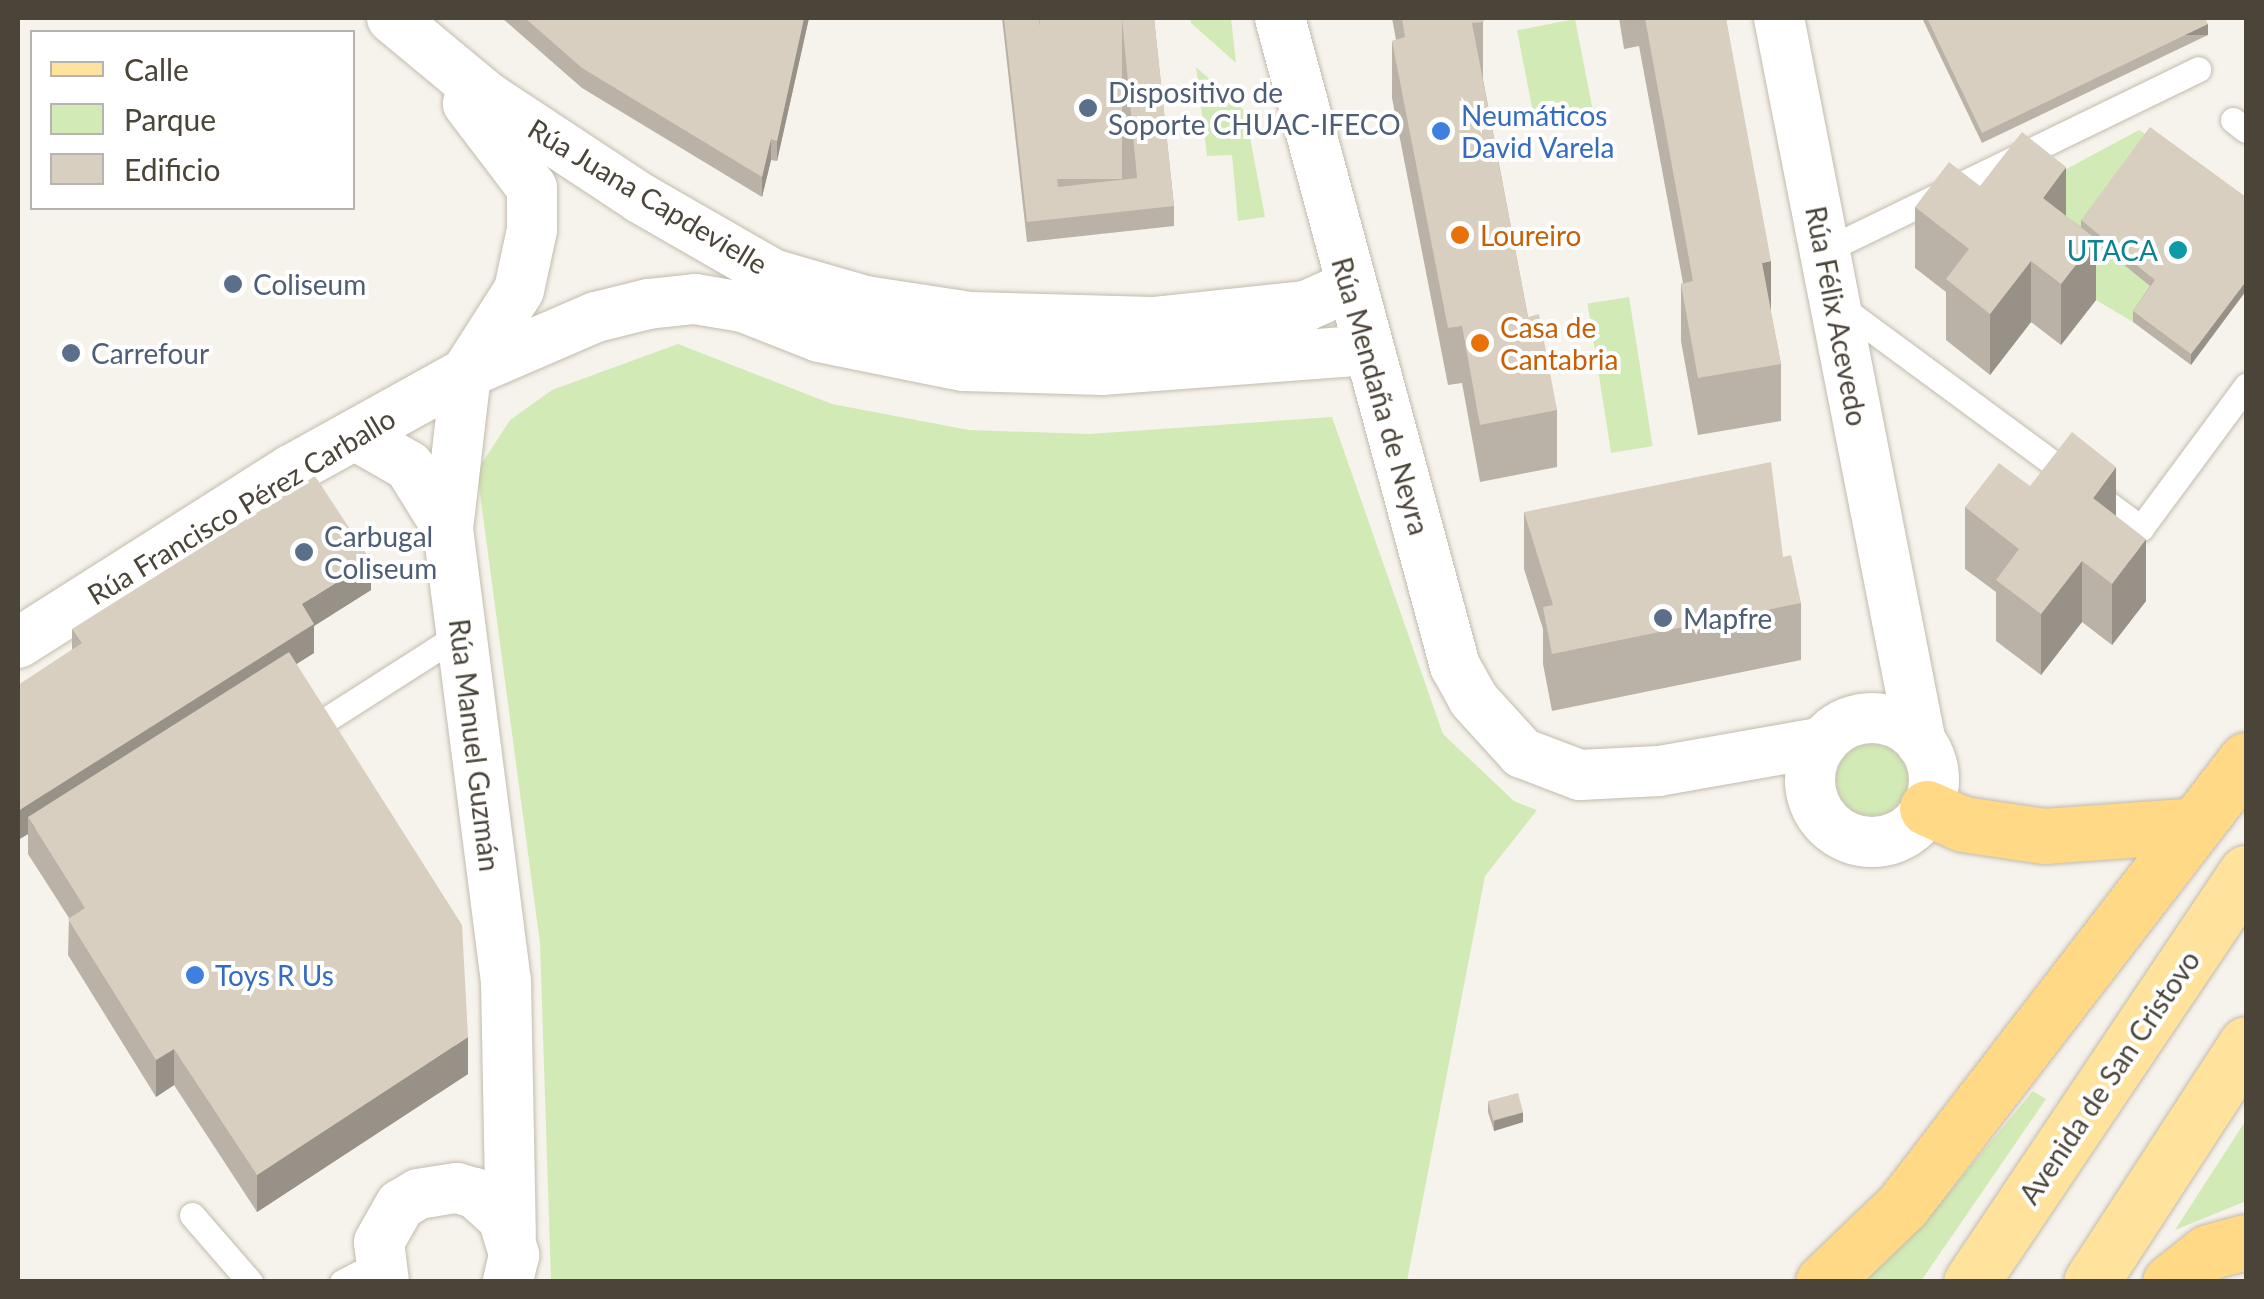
<!DOCTYPE html>
<html>
<head>
<meta charset="utf-8">
<style>
  body { margin:0 }
  #map { position:relative; width:2264px; height:1299px; overflow:hidden; background:#f6f3ec; font-family:Lato,sans-serif }
  div>[style] { position:absolute }
  .green>* { inset:0; background:#d2eab5; transform-origin:0 0 }
  .round { border-radius:50% }
  .roads { filter:drop-shadow(0 0 2px #c2bbae) drop-shadow(0 0 2px #c2bbae) }
  .service>* { height:25px; margin:-12.5px; padding:0 12.5px; transform-origin:12.5px; border-radius:12.5px; background:#fff }
  .minor>* { height:50px; margin:-25px; padding:0 25px; transform-origin:25px; border-radius:25px; background:#fff }
  .minor>.ring { margin:-25px; padding:0; box-sizing:content-box; background:none; border:50px solid #fff; border-radius:50% }
  .primary>* { height:55px; margin:-27.5px; padding:0 27.5px; transform-origin:27.5px; border-radius:27.5px; background:#ffe39c }
  .trunk>* { height:55px; margin:-27.5px; padding:0 27.5px; transform-origin:27.5px; border-radius:27.5px; background:#ffd985 }
  .wall>* { inset:0; background:#bab2a6 }
  .shaded-wall>* { inset:0; background:#979187; transform-origin:0 0 }
  .building>* { inset:0; background:#d8cfc1; transform-origin:0 0 }
  .dots>* { width:28px; height:28px; translate:-50% -50%; box-sizing:border-box; border:5px solid #fff; border-radius:50% }
  span { translate:-50% -50%; white-space:nowrap; text-align:center; line-height:1.15; -webkit-text-stroke:8px #fff; paint-order:stroke }
  .service-label { font-size:28px; color:#4e5e75 }
  .left { translate:0 -50%; text-align:left }
  .shop-label { font-size:28px; color:#366cbe }
  .street-label { font-size:28px; color:#4b4439 }
  .food-label { font-size:28px; color:#c56008 }
  .culture-label { font-size:28px; color:#0d838f }
  .right { translate:-100% -50%; text-align:right }
  .frame { position:absolute; inset:0; border:20px solid #4b4439; pointer-events:none }
  .legend { position:absolute; left:30px; top:30px; width:325px; height:180px; box-sizing:border-box; background:#fff; border:2px solid #b7b4b0; margin:0; padding:12px 18px; list-style:none; font-size:30px; color:#4b4439 }
  .legend li { display:flex; align-items:center; gap:20px; height:50px }
  .legend b { width:50px; border:2px solid #b7b4b0 }
</style>
</head>
<body>
<div id="map">
  <div class="green">
    <i style="clip-path:polygon(1190px 18px,1231px 18px,1236px 63px,1191px 23px)"></i>
    <i style="left:1575px;top:19px;width:96px;height:59px;rotate:79deg"></i>
    <i style="clip-path:polygon(1196px 67px,1245px 111px,1265px 217px,1238px 221px,1232px 155px,1207px 156px)"></i>
    <i style="clip-path:polygon(2139px 130px,2150px 137px,2155px 290px,2133px 322px,2096px 300px,2022px 193px)"></i>
    <i style="left:1629px;top:297px;width:151px;height:42px;rotate:81deg"></i>
    <i style="clip-path:polygon(678px 344px,832px 404px,969px 430px,1089px 434px,1332px 417px,1443px 734px,1514px 801px,1537px 810px,1485px 876px,1407px 1281px,551px 1281px,540px 943px,477px 471px,510px 420px,552px 390px)"></i>
    <i class="round" style="left:1836px;top:744px;width:72px;height:72px"></i>
    <i style="clip-path:polygon(2033px 1091px,2046px 1099px,1921px 1281px,1864px 1282px,1916px 1232px)"></i>
    <i style="clip-path:polygon(2246px 1120px,2246px 1201px,2175px 1230px)"></i>
  </div>
  <div class="roads">
    <div class="service">
      <i style="left:2233px;top:120px;width:16px;rotate:38deg"></i>
      <i style="left:1824px;top:251px;width:416px;rotate:-25.9deg"></i>
      <i style="left:1837px;top:304px;width:378px;rotate:36.4deg"></i>
      <i style="left:2141px;top:528px;width:177px;rotate:-53.5deg"></i>
      <i style="left:313px;top:728px;width:174px;rotate:-32.6deg"></i>
      <i style="left:192px;top:1215px;width:89px;rotate:49.1deg"></i>
      <i style="left:342px;top:1282px;width:42px;rotate:-27.2deg"></i>
    </div>
    <div class="minor">
      <i style="left:392px;top:18px;width:124px;rotate:39.7deg"></i>
      <i style="left:487px;top:97px;width:183px;rotate:33.4deg"></i>
      <i style="left:640px;top:198px;width:152px;rotate:29.9deg"></i>
      <i style="left:772px;top:274px;width:97px;rotate:16.2deg"></i>
      <i style="left:865px;top:301px;width:106px;rotate:8.7deg"></i>
      <i style="left:970px;top:317px;width:183px;rotate:1.6deg"></i>
      <i style="left:1153px;top:322px;width:154px;rotate:-6deg"></i>
      <i style="left:1306px;top:306px;width:46px;rotate:-24.3deg"></i>
      <i style="left:1280px;top:18px;width:671px;rotate:74.89deg"></i>
      <i style="left:1455px;top:666px;width:38px;rotate:61deg"></i>
      <i style="left:1473px;top:699px;width:73px;rotate:47.8deg"></i>
      <i style="left:1522px;top:753px;width:62px;rotate:20.8deg"></i>
      <i style="left:1580px;top:775px;width:79px;rotate:-2.9deg"></i>
      <i style="left:1659px;top:771px;width:167px;rotate:-10deg"></i>
      <i style="left:1779px;top:18px;width:739px;rotate:78.92deg"></i>
      <i style="left:355px;top:435px;width:62px;rotate:29.9deg"></i>
      <i style="left:409px;top:466px;width:74px;rotate:58.2deg"></i>
      <i style="left:448px;top:529px;width:456px;rotate:82.7deg"></i>
      <i style="left:506px;top:981px;width:254px;rotate:88.9deg"></i>
      <i style="left:448px;top:529px;width:157px;rotate:-83.4deg"></i>
      <i style="left:466px;top:373px;width:98px;rotate:-57.4deg"></i>
      <i style="left:519px;top:290px;width:61px;rotate:-77.8deg"></i>
      <i style="left:532px;top:230px;width:42px;rotate:-90deg"></i>
      <i style="left:532px;top:188px;width:106px;rotate:-127.3deg"></i>
      <i style="left:18px;top:643px;width:323px;rotate:-32.4deg"></i>
      <i style="left:291px;top:470px;width:200px;rotate:-29deg"></i>
      <i style="left:466px;top:373px;width:142px;rotate:-23.3deg"></i>
      <i style="left:596px;top:317px;width:54px;rotate:-14deg"></i>
      <i style="left:648px;top:304px;width:47px;rotate:-6.1deg"></i>
      <i style="left:695px;top:299px;width:49px;rotate:9.5deg"></i>
      <i style="left:743px;top:307px;width:82px;rotate:21.5deg"></i>
      <i style="left:819px;top:337px;width:147px;rotate:11.4deg"></i>
      <i style="left:963px;top:366px;width:140px;rotate:1.6deg"></i>
      <i style="left:1103px;top:370px;width:264px;rotate:-4.3deg"></i>
      <i class="ring" style="left:1810px;top:718px;width:74px;height:74px"></i>
      <i style="left:384px;top:1282px;width:40px;rotate:-97.1deg"></i>
      <i style="left:379px;top:1242px;width:43px;rotate:-60.4deg"></i>
      <i style="left:400px;top:1205px;width:21px;rotate:-31deg"></i>
      <i style="left:418px;top:1194px;width:39px;rotate:-9deg"></i>
      <i style="left:457px;top:1188px;width:19px;rotate:16deg"></i>
      <i style="left:475px;top:1193px;width:38px;rotate:42deg"></i>
      <i style="left:503px;top:1218px;width:39px;rotate:73deg"></i>
      <i style="left:514px;top:1255px;width:28px;rotate:103deg"></i>
    </div>
    <div class="primary">
      <i style="left:1971px;top:1282px;width:493px;rotate:-56.1deg"></i>
      <i style="left:2091px;top:1282px;width:284px;rotate:-56.9deg"></i>
    </div>
    <div class="trunk">
      <i style="left:1927px;top:808px;width:39px;rotate:24deg"></i>
      <i style="left:1963px;top:824px;width:82px;rotate:8.4deg"></i>
      <i style="left:2044px;top:836px;width:152px;rotate:-4.1deg"></i>
      <i style="left:1823px;top:1282px;width:111px;rotate:-43.9deg"></i>
      <i style="left:1903px;top:1205px;width:562px;rotate:-52.38deg"></i>
      <i style="left:2170px;top:1282px;width:48px;rotate:-38.3deg"></i>
      <i style="left:2208px;top:1252px;width:39px;rotate:-15deg"></i>
    </div>
  </div>
  <div class="wall">
    <i style="clip-path:polygon(502px 18px,809px 18px,777px 161px,771px 160px,762px 197px,582px 88px)"></i>
    <i style="clip-path:polygon(1002px 18px,1154px 18px,1174px 206px,1174px 226px,1027px 242px)"></i>
    <i style="clip-path:polygon(1392px 18px,1483px 18px,1483px 79px,1528px 317px,1557px 410px,1557px 467px,1480px 482px,1462px 383px,1448px 385px,1392px 98px,1392px 41px,1396px 40px)"></i>
    <i style="clip-path:polygon(1619px 18px,1726px 18px,1771px 313px,1781px 364px,1781px 421px,1698px 435px,1681px 341px,1681px 284px,1683px 283px,1639px 46px,1624px 49px)"></i>
    <i style="clip-path:polygon(1922px 18px,2205px 18px,2208px 35px,1982px 143px)"></i>
    <i style="clip-path:polygon(2246px 197px,2191px 365px,2133px 322px,2133px 311px,2150px 286px,2096px 242px,2096px 300px,2061px 345px,2031px 322px,1990px 375px,1946px 340px,1946px 292px,1915px 268px,1915px 207px,2066px 216px,2081px 227px,2081px 220px)"></i>
    <i style="clip-path:polygon(2030px 486px,2116px 516px,2146px 601px,2112px 645px,2082px 622px,2041px 675px,1996px 641px,1996px 592px,1965px 569px,1965px 507px)"></i>
    <i style="clip-path:polygon(1524px 512px,1783px 557px,1801px 603px,1801px 660px,1552px 711px,1543px 664px,1543px 629px,1524px 569px)"></i>
    <i style="clip-path:polygon(371px 590px,314px 626px,314px 653px,296px 664px,468px 1074px,257px 1212px,174px 1085px,156px 1097px,68px 955px,69px 918px,28px 854px,28px 834px,18px 840px,72px 649px,72px 629px)"></i>
    <i style="clip-path:polygon(1488px 1102px,1523px 1122px,1494px 1131px,1488px 1112px)"></i>
  </div>
  <div class="shaded-wall">
    <i style="clip-path:polygon(804px 18px,809px 18px,777px 161px,777px 141px)"></i>
    <i style="left:2208px;top:24px;width:11px;height:251px;rotate:90deg"></i>
    <i style="clip-path:polygon(771px 139px,771px 160px,762px 197px,762px 177px)"></i>
    <i style="clip-path:polygon(2066px 167px,2066px 228px,2043px 198px)"></i>
    <i style="clip-path:polygon(2096px 239px,2096px 300px,2061px 345px,2061px 284px)"></i>
    <i style="clip-path:polygon(1771px 261px,1771px 318px,1762px 263px)"></i>
    <i style="clip-path:polygon(2031px 261px,2031px 322px,1990px 375px,1990px 314px)"></i>
    <i style="clip-path:polygon(2246px 281px,2246px 291px,2191px 365px,2191px 354px)"></i>
    <i style="clip-path:polygon(2116px 467px,2116px 528px,2093px 498px)"></i>
    <i style="clip-path:polygon(2146px 539px,2146px 601px,2112px 645px,2112px 584px)"></i>
    <i style="clip-path:polygon(371px 561px,371px 590px,314px 626px,314px 653px,35px 829px,28px 817px,28px 834px,18px 840px,18px 811px,302px 604px)"></i>
    <i style="clip-path:polygon(2082px 561px,2082px 622px,2041px 675px,2041px 614px)"></i>
    <i style="clip-path:polygon(468px 1037px,468px 1074px,257px 1212px,257px 1175px)"></i>
    <i style="clip-path:polygon(174px 1049px,174px 1085px,156px 1097px,156px 1060px)"></i>
    <i style="clip-path:polygon(1523px 1112px,1523px 1122px,1494px 1131px,1494px 1121px)"></i>
  </div>
  <div class="building">
    <i style="clip-path:polygon(525px 18px,804px 18px,777px 141px,771px 139px,762px 177px,582px 68px)"></i>
    <i style="clip-path:polygon(1004px 18px,1039px 18px,1058px 187px,1137px 178px,1122px 18px,1154px 18px,1174px 206px,1027px 222px)"></i>
    <i style="left:1040px;top:18px;width:82px;height:161px"></i>
    <i style="clip-path:polygon(1402px 18px,1483px 18px,1484px 22px,1472px 23px,1528px 317px,1539px 314px,1557px 410px,1480px 425px,1462px 326px,1448px 328px,1392px 41px,1405px 37px)"></i>
    <i style="clip-path:polygon(1645px 18px,1726px 18px,1771px 261px,1762px 263px,1781px 364px,1698px 378px,1681px 284px,1693px 281px)"></i>
    <i style="clip-path:polygon(1927px 18px,2205px 18px,2208px 24px,1982px 133px)"></i>
    <i style="clip-path:polygon(2150px 127px,2246px 197px,2246px 281px,2191px 354px,2133px 311px,2155px 280px,2081px 220px)"></i>
    <i style="clip-path:polygon(2022px 132px,2066px 167px,2043px 198px,2096px 239px,2061px 284px,2031px 261px,1990px 314px,1946px 279px,1969px 249px,1915px 207px,1949px 162px,1980px 186px)"></i>
    <i style="clip-path:polygon(2072px 432px,2116px 467px,2093px 498px,2146px 539px,2112px 584px,2082px 561px,2041px 614px,1996px 580px,2019px 549px,1965px 507px,1999px 463px,2030px 486px)"></i>
    <i style="clip-path:polygon(1771px 462px,1783px 557px,1791px 555px,1801px 603px,1552px 654px,1543px 607px,1553px 605px,1524px 512px)"></i>
    <i style="clip-path:polygon(315px 476px,371px 561px,302px 604px,314px 624px,18px 811px,18px 685px,82px 643px,72px 629px)"></i>
    <i style="clip-path:polygon(289px 652px,462px 925px,468px 1037px,257px 1175px,174px 1049px,156px 1060px,68px 919px,85px 908px,28px 817px)"></i>
    <i style="left:1518px;top:1093px;width:20px;height:31px;rotate:75deg"></i>
  </div>
  <div class="dots">
    <i style="left:1088px;top:108px;background:#5c6f8a"></i>
    <i style="left:1441px;top:131px;background:#3f7fe0"></i>
    <i style="left:1460px;top:235px;background:#e8710a"></i>
    <i style="left:2178px;top:250px;background:#0f9aa8"></i>
    <i style="left:233px;top:284px;background:#5c6f8a"></i>
    <i style="left:1480px;top:343px;background:#e8710a"></i>
    <i style="left:71px;top:353px;background:#5c6f8a"></i>
    <i style="left:304px;top:552px;background:#5c6f8a"></i>
    <i style="left:1663px;top:618px;background:#5c6f8a"></i>
    <i style="left:195px;top:975px;background:#3f7fe0"></i>
  </div>
  <div class="service-label">
    <span class="left" style="left:1108px;top:108px">Dispositivo de<br>Soporte CHUAC-IFECO</span>
    <span class="left" style="left:253px;top:284px">Coliseum</span>
    <span class="left" style="left:91px;top:353px">Carrefour</span>
    <span class="left" style="left:324px;top:552px">Carbugal<br>Coliseum</span>
    <span class="left" style="left:1683px;top:618px">Mapfre</span>
  </div>
  <div class="shop-label">
    <span class="left" style="left:1461px;top:131px">Neumáticos<br>David Varela</span>
    <span class="left" style="left:215px;top:975px">Toys R Us</span>
  </div>
  <div class="street-label">
    <span style="left:648px;top:196px;rotate:31deg">Rúa Juana Capdevielle</span>
    <span style="left:1837px;top:316px;rotate:79deg">Rúa Félix Acevedo</span>
    <span style="left:1381px;top:396px;rotate:74deg">Rúa Mendaña de Neyra</span>
    <span style="left:241px;top:506px;rotate:-31deg">Rúa Francisco Pérez Carballo</span>
    <span style="left:475px;top:745px;rotate:83deg">Rúa Manuel Guzmán</span>
    <span style="left:2109px;top:1077px;rotate:-56deg">Avenida de San Cristovo</span>
  </div>
  <div class="food-label">
    <span class="left" style="left:1480px;top:235px">Loureiro</span>
    <span class="left" style="left:1500px;top:343px">Casa de<br>Cantabria</span>
  </div>
  <div class="culture-label">
    <span class="right" style="left:2158px;top:250px">UTACA</span>
  </div>
  <div class="frame"></div>
  <ul class="legend">
  <li><b style="height:12px;background:#ffe39c"></b>Calle</li>
  <li><b style="height:28px;background:#d2eab5"></b>Parque</li>
  <li><b style="height:28px;background:#d8cfc1"></b>Edificio</li>
  </ul>
</div>
</body>
</html>
